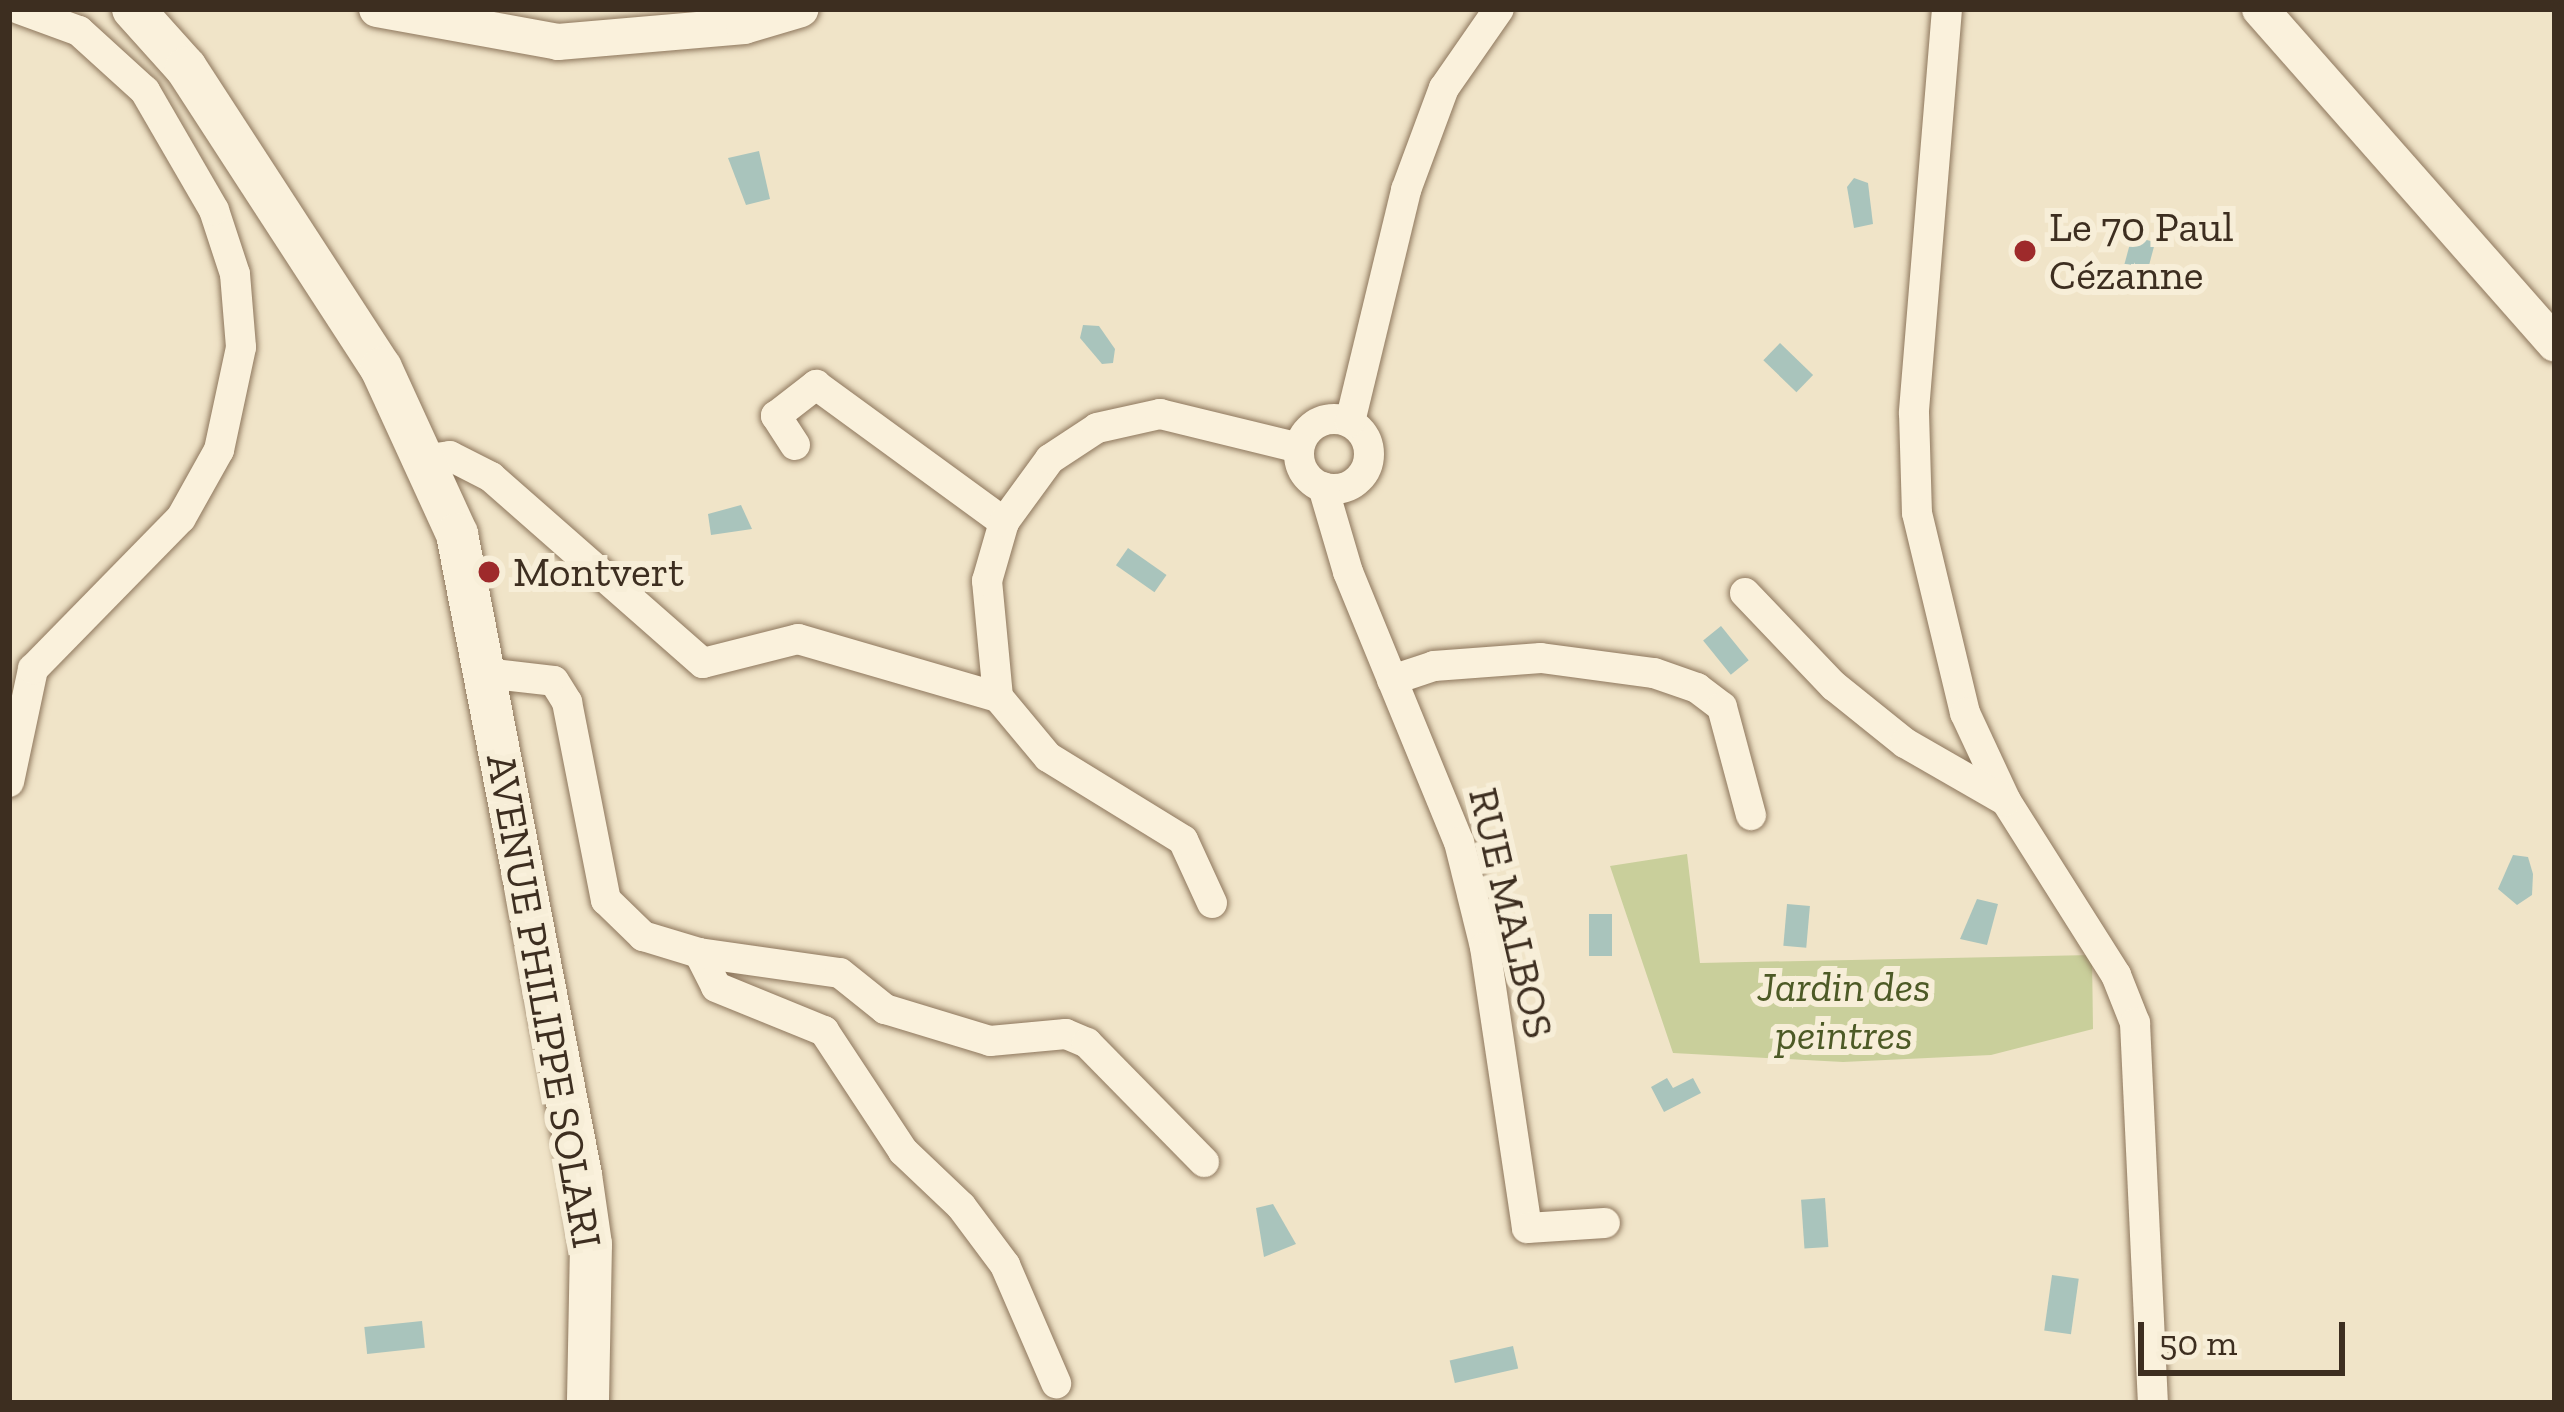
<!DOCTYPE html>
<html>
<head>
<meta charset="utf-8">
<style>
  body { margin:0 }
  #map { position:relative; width:2564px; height:1412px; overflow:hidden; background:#f0e4c8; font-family:"Zilla Slab",serif }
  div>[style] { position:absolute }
  .green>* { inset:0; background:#c9cf9b }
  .water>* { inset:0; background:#a9c4bc; transform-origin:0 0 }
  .roads { filter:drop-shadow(0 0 3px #8d765c) drop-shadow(0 0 3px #8d765c) }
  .minor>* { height:30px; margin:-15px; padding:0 15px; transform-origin:15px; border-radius:15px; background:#faf1dc }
  .minor>.ring { margin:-15px; padding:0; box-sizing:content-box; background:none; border:30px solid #faf1dc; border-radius:50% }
  .tertiary>* { height:36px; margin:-18px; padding:0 18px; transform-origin:18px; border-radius:18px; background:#faf1dc }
  .secondary>* { height:42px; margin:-21px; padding:0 21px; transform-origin:21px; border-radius:21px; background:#faf1dc }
  .dots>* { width:33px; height:33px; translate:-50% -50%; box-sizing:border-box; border:6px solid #f7eed8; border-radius:50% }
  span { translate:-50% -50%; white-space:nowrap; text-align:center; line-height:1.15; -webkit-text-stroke:12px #f7eed8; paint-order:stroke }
  .poi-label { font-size:42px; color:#3d2e20 }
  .left { translate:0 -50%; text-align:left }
  .street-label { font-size:42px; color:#3d2e20 }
  .park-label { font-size:42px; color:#4d5a26; font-style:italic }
  .frame { position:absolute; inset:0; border:12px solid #3d2e20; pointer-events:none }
  .scale { position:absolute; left:2138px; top:1322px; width:207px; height:54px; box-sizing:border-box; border:6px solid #3d2e20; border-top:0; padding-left:15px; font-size:36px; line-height:42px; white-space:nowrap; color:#3d2e20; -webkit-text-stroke:9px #f7eed8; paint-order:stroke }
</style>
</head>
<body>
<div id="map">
  <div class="green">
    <i style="clip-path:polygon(1687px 854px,1700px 963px,2092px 955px,2093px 1029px,1991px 1055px,1843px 1062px,1673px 1053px,1610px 866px)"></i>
  </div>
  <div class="water">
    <i style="clip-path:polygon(759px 151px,770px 199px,746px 205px,728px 158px)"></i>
    <i style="clip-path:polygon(1854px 178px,1868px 183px,1873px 224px,1854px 228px,1847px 187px)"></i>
    <i style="left:2132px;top:236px;width:24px;height:49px;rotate:15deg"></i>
    <i style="clip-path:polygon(1083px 325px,1099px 326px,1115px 349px,1113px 363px,1102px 364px,1080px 338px)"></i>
    <i style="left:1780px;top:343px;width:46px;height:24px;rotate:44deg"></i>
    <i style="clip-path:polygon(741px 505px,752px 529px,711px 535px,708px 514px)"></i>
    <i style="left:1128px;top:548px;width:47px;height:21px;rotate:35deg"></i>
    <i style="left:1721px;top:626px;width:44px;height:23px;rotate:51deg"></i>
    <i style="clip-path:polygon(2513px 855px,2528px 857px,2533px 874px,2532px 895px,2517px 905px,2498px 889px)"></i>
    <i style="clip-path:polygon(1977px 899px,1998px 904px,1987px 945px,1960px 939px)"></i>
    <i style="left:1787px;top:904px;width:23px;height:42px;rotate:5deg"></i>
    <i style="left:1589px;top:914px;width:23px;height:42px"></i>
    <i style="clip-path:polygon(1667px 1078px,1673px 1088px,1693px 1078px,1701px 1093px,1664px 1112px,1651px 1087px)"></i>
    <i style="left:1825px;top:1198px;width:49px;height:24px;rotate:86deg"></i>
    <i style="clip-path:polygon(1273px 1204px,1296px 1244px,1264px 1257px,1256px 1208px)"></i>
    <i style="left:2052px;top:1275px;width:27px;height:56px;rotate:8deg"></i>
    <i style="left:422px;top:1321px;width:27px;height:58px;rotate:84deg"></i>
    <i style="left:1513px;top:1346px;width:23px;height:65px;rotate:77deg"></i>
  </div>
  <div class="roads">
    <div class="minor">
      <i style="left:1947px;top:9px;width:405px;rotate:94.7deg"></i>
      <i style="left:1914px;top:413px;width:100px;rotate:88.3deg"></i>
      <i style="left:1917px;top:513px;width:206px;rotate:76.5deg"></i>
      <i style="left:1965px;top:713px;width:97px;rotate:65deg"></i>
      <i style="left:2006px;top:801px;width:206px;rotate:57.7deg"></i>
      <i style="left:2116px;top:975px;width:52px;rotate:68.4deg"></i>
      <i style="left:2135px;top:1023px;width:380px;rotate:87.3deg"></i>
      <i class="ring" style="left:1299px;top:419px;width:40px;height:40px"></i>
      <i style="left:1350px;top:422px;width:239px;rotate:-76.4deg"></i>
      <i style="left:1406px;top:190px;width:109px;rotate:-69.6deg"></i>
      <i style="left:1444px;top:88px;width:96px;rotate:-55.2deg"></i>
      <i style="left:795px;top:445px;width:35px;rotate:-123deg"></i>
      <i style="left:776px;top:416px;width:51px;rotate:-37.8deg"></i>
      <i style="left:816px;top:385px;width:233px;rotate:36.1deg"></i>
      <i style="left:429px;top:459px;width:21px;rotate:-8deg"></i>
      <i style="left:450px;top:456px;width:46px;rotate:27.1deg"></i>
      <i style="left:491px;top:477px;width:282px;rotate:41.3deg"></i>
      <i style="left:703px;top:663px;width:98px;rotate:-14.2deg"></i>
      <i style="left:798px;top:639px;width:208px;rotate:16.2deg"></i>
      <i style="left:1323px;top:487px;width:89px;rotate:73.6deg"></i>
      <i style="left:1348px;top:572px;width:292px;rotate:67.7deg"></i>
      <i style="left:1459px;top:842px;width:108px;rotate:76.1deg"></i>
      <i style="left:1485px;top:947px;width:284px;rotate:81.5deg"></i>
      <i style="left:1527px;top:1228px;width:78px;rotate:-3.7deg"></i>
      <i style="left:1745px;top:593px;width:129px;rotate:46.3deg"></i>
      <i style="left:1834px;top:686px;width:91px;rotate:38.8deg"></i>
      <i style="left:1905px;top:743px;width:116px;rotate:29.9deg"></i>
      <i style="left:485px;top:673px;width:69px;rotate:6.6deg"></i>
      <i style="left:554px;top:681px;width:25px;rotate:58deg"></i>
      <i style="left:567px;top:702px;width:202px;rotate:78.9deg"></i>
      <i style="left:606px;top:900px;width:52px;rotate:44.2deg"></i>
      <i style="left:643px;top:936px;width:59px;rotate:16.9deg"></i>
      <i style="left:699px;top:953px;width:38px;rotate:63deg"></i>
      <i style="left:716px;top:987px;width:117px;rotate:22.2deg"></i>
      <i style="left:824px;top:1031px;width:144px;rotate:56.6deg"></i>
      <i style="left:903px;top:1151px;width:80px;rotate:43.5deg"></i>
      <i style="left:961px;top:1206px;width:74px;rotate:53.3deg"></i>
      <i style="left:1005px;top:1265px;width:129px;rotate:66.6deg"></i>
      <i style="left:1392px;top:680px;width:44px;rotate:-18.4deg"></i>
      <i style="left:1434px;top:666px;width:107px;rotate:-4.3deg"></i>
      <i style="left:1541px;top:658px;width:114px;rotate:7.6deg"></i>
      <i style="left:1654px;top:673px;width:46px;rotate:19.2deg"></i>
      <i style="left:1697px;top:688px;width:31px;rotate:37deg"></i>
      <i style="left:1722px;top:707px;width:112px;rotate:75deg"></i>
      <i style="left:9px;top:782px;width:116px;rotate:-78deg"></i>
      <i style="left:33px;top:669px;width:211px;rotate:-45.6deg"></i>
      <i style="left:181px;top:518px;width:78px;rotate:-60.8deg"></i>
      <i style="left:219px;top:450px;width:105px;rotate:-77.9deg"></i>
      <i style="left:241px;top:347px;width:73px;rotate:-94.7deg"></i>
      <i style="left:235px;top:274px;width:67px;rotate:-108.2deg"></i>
      <i style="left:214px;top:210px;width:138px;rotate:-120.1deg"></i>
      <i style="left:145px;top:91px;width:89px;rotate:-137.7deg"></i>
      <i style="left:79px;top:31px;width:64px;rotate:-159.9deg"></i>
      <i style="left:1212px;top:903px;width:69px;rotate:-114.7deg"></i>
      <i style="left:1183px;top:840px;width:158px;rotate:-148.4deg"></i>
      <i style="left:1048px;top:757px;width:78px;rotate:-129.8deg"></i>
      <i style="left:998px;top:697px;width:117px;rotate:-95.4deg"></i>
      <i style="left:987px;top:581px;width:61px;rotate:-73.9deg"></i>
      <i style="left:1004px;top:522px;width:78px;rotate:-53.9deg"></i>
      <i style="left:1050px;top:459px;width:56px;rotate:-33.4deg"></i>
      <i style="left:1097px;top:428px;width:65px;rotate:-12.5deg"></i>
      <i style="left:1160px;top:414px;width:143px;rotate:13.7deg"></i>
      <i style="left:699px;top:953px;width:142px;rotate:8.1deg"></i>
      <i style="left:840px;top:973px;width:58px;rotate:38.7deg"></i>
      <i style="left:885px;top:1009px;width:110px;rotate:16.9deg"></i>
      <i style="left:990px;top:1041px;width:76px;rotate:-5.3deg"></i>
      <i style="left:1066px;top:1034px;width:23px;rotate:23deg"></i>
      <i style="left:1087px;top:1043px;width:167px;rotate:45.5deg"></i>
    </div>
    <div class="tertiary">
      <i style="left:377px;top:9px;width:184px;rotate:10.3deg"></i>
      <i style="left:558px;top:42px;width:187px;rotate:-4.9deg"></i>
      <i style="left:744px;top:26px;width:59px;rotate:-16.6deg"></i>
      <i style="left:2260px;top:9px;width:446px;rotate:48.6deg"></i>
    </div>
    <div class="secondary">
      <i style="left:133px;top:9px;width:79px;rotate:48.1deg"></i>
      <i style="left:186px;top:68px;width:358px;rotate:57deg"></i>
      <i style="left:381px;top:368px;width:183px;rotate:65.4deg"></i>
      <i style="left:457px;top:534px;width:653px;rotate:79.05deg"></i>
      <i style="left:581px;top:1175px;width:70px;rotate:81.8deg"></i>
      <i style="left:591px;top:1244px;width:159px;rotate:91.1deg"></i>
    </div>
  </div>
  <div class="dots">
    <i style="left:2025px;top:251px;background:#9e2a2b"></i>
    <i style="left:489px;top:572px;background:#9e2a2b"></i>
  </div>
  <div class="poi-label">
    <span class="left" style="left:2049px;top:251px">Le 70 Paul<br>Cézanne</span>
    <span class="left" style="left:513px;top:572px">Montvert</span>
  </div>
  <div class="street-label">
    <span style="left:1511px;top:913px;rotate:77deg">RUE MALBOS</span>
    <span style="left:544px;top:1001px;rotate:80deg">AVENUE PHILIPPE SOLARI</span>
  </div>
  <div class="park-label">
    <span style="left:1844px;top:1011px">Jardin des<br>peintres</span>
  </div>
  <div class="frame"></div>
  <div class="scale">50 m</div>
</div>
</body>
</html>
